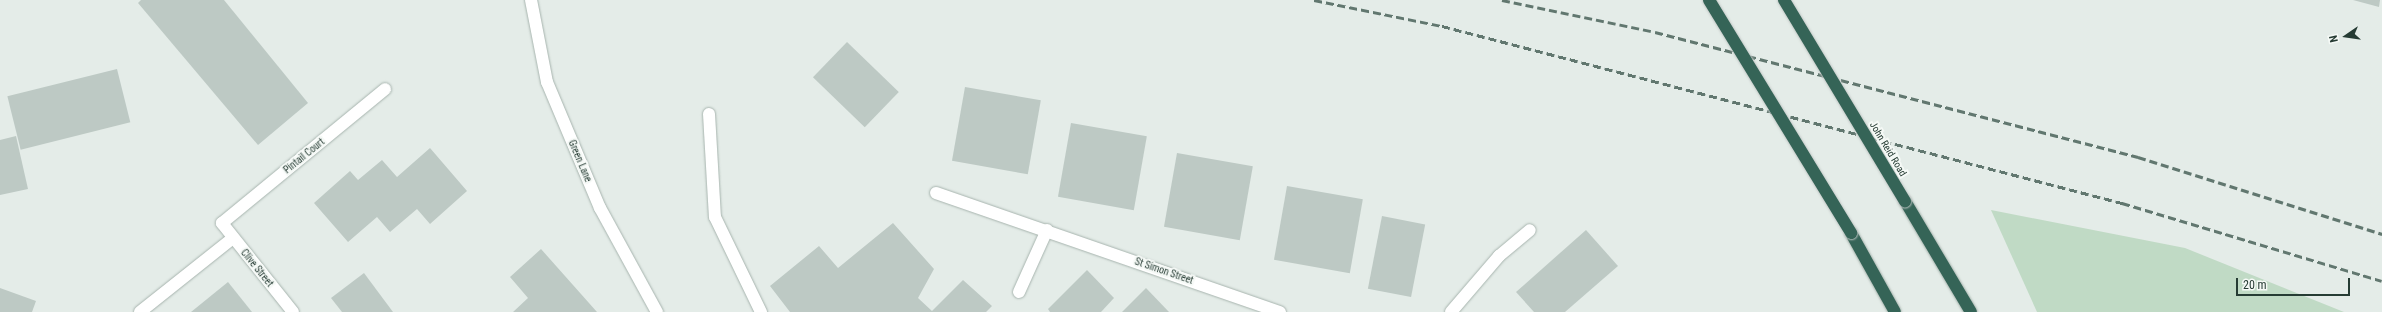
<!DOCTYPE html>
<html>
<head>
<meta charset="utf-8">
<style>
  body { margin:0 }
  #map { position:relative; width:2382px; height:312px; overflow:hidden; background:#e4ece8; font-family:"Roboto Condensed",sans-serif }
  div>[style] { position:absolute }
  .green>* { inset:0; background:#c0dac5 }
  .building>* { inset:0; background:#bdc9c4; transform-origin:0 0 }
  .roads { filter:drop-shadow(0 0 1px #a7b4ae) drop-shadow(0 0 1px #a7b4ae) }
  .minor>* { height:12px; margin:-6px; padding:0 6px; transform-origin:6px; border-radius:6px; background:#fff }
  .highway>* { height:12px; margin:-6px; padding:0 6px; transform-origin:6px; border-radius:6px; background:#356457 }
  .rail>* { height:3px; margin-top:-1.5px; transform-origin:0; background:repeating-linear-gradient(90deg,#61776f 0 8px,transparent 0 12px) }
  .bridges { filter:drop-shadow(0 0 1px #c2c8c6) drop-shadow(0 0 1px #c2c8c6) }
  .highway-bridge>* { height:12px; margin:-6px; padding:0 6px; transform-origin:6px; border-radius:6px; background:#356457 }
  span { translate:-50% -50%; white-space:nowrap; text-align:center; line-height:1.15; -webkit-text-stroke:4px #f5f9f6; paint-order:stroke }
  .street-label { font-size:10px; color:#263c34 }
  .north { position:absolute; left:2326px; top:16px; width:40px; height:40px; -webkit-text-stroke:3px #f5f9f6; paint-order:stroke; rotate:257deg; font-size:11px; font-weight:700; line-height:16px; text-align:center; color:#263c34 }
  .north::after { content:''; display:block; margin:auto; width:14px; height:18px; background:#263c34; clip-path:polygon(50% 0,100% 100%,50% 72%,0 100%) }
  .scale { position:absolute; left:2236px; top:278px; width:114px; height:18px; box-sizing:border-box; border:2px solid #263c34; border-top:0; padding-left:5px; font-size:12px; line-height:14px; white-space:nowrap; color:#263c34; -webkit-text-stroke:3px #f5f9f6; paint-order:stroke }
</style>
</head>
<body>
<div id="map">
  <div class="green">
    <i style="clip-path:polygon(1991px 210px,2185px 248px,2344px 312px,2037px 312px)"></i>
  </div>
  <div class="building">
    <i style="clip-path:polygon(141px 0,224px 0,308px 103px,258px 145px,138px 3px)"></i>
    <i style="clip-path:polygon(2353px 0,2380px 0,2379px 7px)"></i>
    <i style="left:847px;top:42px;width:72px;height:49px;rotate:44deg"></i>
    <i style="left:117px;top:69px;width:55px;height:113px;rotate:76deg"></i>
    <i style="left:965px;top:87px;width:77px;height:75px;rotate:10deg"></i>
    <i style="left:1071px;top:123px;width:77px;height:75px;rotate:10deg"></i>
    <i style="clip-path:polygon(16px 136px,28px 189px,0 195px,0 140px)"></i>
    <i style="clip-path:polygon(430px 148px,467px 191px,430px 224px,417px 209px,390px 232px,377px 217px,348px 242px,314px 203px,350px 171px,358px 180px,382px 160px,397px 177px)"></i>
    <i style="left:1177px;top:153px;width:77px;height:75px;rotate:10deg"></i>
    <i style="left:1287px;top:186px;width:77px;height:75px;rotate:10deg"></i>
    <i style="left:1382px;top:216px;width:44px;height:74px;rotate:11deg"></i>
    <i style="clip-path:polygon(893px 223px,934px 269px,918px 298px,932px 311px,963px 280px,992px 306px,986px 312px,790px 312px,770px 286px,819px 246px,838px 268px)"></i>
    <i style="clip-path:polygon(1586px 230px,1618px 266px,1565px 312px,1534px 312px,1516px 292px)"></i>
    <i style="clip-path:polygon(541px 249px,597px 312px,513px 312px,528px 298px,510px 277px)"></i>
    <i style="clip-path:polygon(1087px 270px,1114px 298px,1101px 312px,1050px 312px,1048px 309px)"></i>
    <i style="clip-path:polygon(364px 273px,393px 312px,342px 312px,331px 298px)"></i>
    <i style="clip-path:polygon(228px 282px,252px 312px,191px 312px)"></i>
    <i style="clip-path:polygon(0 288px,36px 301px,32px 312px,0 312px)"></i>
    <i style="clip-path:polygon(1146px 288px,1169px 312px,1122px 312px)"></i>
  </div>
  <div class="roads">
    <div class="minor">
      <i style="left:531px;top:0;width:84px;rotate:79deg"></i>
      <i style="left:547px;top:82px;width:137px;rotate:67.2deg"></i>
      <i style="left:600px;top:208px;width:119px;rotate:61.3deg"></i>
      <i style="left:709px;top:114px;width:103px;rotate:86.7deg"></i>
      <i style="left:715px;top:217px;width:106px;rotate:64.2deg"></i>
      <i style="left:936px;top:193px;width:364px;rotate:19.1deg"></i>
      <i style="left:1019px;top:292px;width:68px;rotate:-65.7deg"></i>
      <i style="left:140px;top:312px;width:119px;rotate:-38.5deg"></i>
      <i style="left:293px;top:312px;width:114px;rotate:-128.6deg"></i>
      <i style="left:222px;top:223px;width:211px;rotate:-39.4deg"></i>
      <i style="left:1451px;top:312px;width:74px;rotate:-49.4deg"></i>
      <i style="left:1499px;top:256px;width:40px;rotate:-40deg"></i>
    </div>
    <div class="highway">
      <i style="left:1905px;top:201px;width:129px;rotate:59.3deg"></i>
      <i style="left:1851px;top:233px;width:90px;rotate:60.9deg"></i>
    </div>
  </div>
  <div class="rail">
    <i style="left:1314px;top:0;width:131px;rotate:11.5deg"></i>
    <i style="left:1442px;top:26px;width:703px;rotate:14.59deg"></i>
    <i style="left:2122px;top:203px;width:271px;rotate:16.7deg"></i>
    <i style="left:1502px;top:0;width:156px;rotate:11.8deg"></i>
    <i style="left:1655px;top:32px;width:499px;rotate:14.5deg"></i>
    <i style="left:2138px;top:157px;width:256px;rotate:17.5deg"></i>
  </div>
  <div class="bridges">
    <div class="highway-bridge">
      <i style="left:1709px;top:0;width:273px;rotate:58.6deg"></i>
      <i style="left:1784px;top:0;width:235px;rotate:59deg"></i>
    </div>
  </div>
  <div class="street-label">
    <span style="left:1888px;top:149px;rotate:59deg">John Reid Road</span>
    <span style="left:304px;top:156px;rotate:-39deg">Pintail Court</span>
    <span style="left:580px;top:161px;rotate:67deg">Green Lane</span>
    <span style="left:257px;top:268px;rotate:51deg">Clive Street</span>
    <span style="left:1164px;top:271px;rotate:19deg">St Simon Street</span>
  </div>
  <div class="north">N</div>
  <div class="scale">20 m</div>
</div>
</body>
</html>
